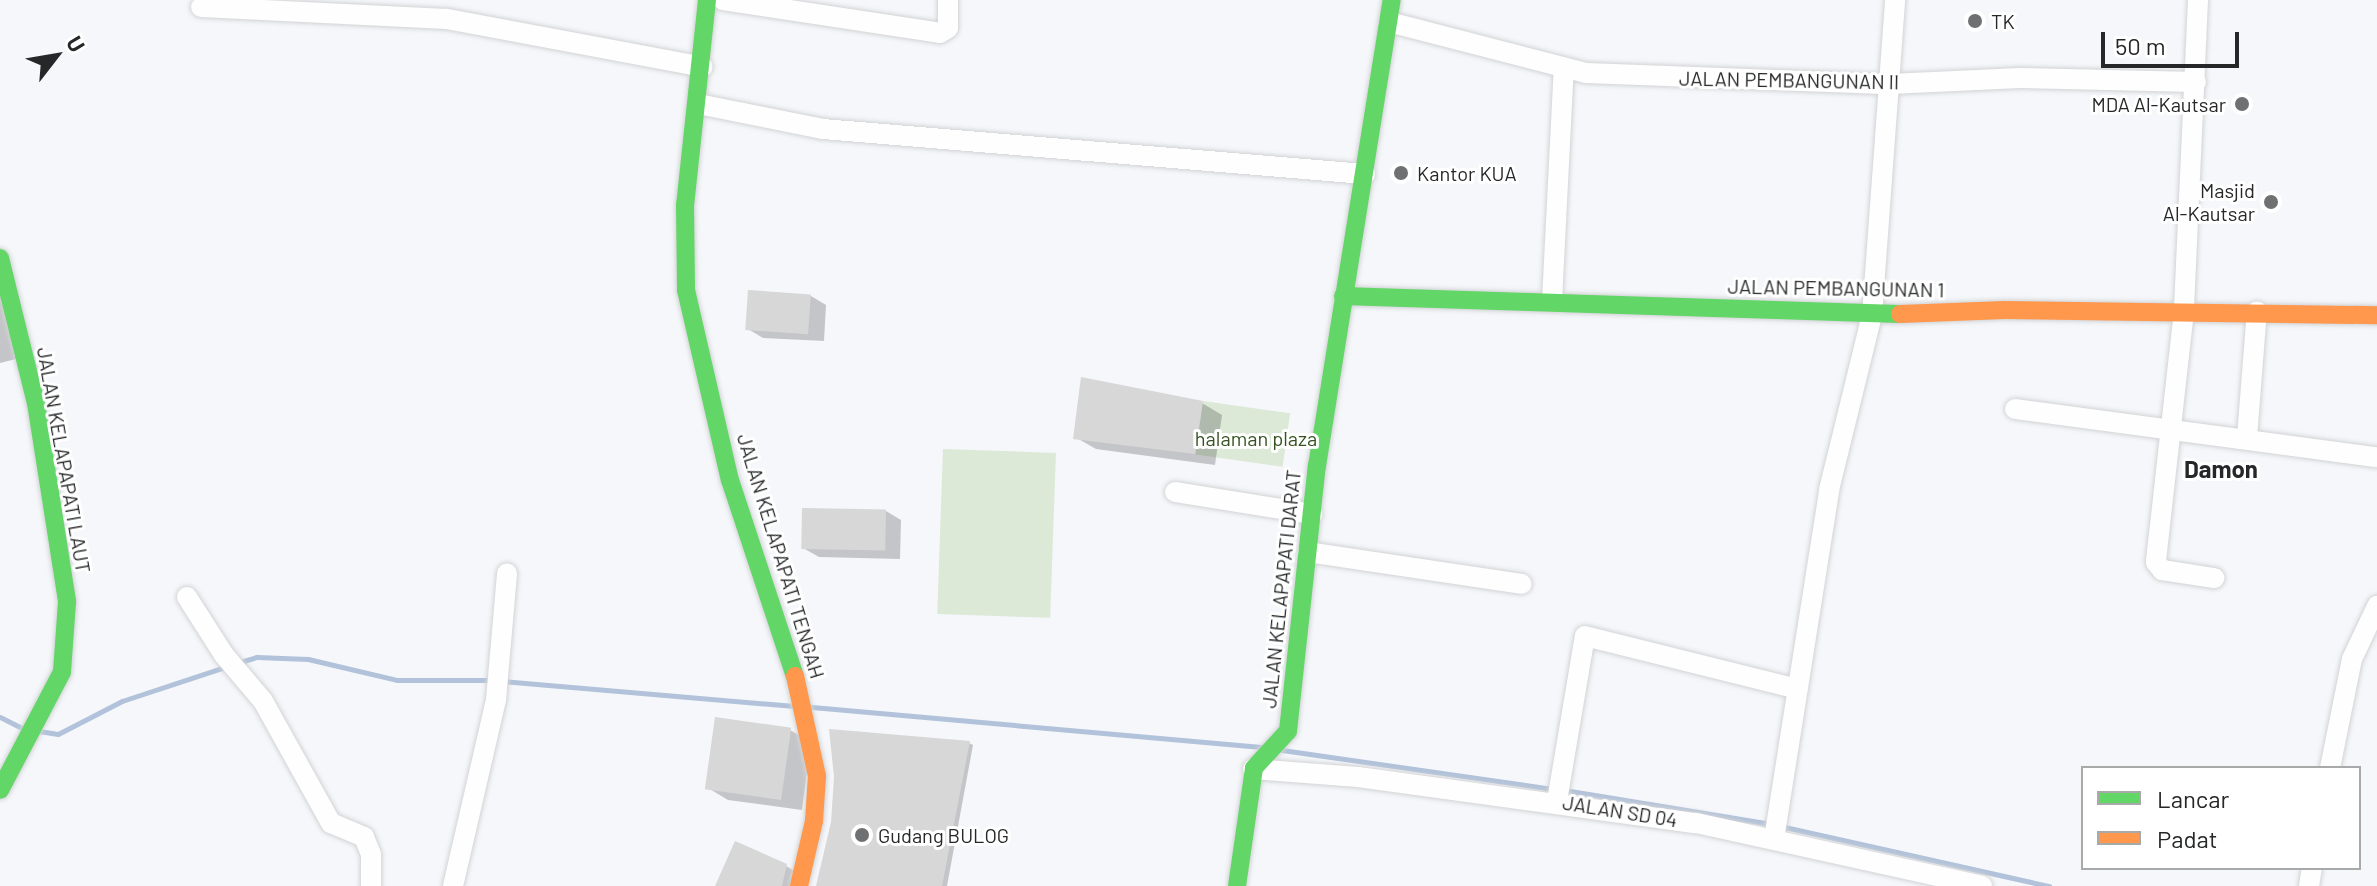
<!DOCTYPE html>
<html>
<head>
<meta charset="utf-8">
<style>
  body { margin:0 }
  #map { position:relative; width:2377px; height:886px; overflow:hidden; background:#f5f7fa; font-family:Barlow,sans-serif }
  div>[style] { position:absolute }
  .green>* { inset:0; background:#dce9d7; transform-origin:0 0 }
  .shadow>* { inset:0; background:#0003 }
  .stream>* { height:5px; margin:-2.5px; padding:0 2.5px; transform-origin:2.5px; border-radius:2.5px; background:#b1c2da }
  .building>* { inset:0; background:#d7d7d8; transform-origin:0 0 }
  .roads { filter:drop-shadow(0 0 2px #d2d3d5) drop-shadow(0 0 2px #d2d3d5) }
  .street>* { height:20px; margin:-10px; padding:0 10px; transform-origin:10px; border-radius:10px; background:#fefefe }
  .fast>* { height:18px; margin:-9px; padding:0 9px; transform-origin:9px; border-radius:9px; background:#63d668 }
  .slow>* { height:18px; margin:-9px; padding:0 9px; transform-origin:9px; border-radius:9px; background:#ff974d }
  .dots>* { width:22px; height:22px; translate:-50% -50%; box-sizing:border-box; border:4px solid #fff; border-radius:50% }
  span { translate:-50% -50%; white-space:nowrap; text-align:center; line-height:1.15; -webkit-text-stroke:6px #fff; paint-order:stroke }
  .poi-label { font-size:20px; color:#262728 }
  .left { translate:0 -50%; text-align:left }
  .right { translate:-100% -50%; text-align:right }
  .street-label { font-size:20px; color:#262728 }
  .park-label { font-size:20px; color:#365220 }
  .quarter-label { font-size:24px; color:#262728; font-weight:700 }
  .legend { position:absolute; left:2081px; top:766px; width:280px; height:104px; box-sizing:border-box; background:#fff; border:2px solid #a8a9a9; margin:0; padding:10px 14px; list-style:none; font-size:24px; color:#262728 }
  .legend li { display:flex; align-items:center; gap:16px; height:40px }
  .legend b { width:40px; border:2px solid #a8a9a9 }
  .north { position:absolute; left:16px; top:16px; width:80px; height:80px; -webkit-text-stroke:6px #fff; paint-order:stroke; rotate:59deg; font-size:22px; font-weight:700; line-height:32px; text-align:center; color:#262728 }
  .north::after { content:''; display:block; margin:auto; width:28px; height:36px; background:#262728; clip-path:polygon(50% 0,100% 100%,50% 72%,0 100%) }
  .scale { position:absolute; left:2101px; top:32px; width:138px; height:36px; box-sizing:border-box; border:4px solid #262728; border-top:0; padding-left:10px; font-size:24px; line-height:28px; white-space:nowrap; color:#262728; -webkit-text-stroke:6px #fff; paint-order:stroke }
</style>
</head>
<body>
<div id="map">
  <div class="green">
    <i style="left:1203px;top:401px;width:88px;height:54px;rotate:8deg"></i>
    <i style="left:943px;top:449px;width:113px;height:165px;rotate:2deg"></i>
  </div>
  <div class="shadow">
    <i style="clip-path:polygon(0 270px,24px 357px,0 363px)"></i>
    <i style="clip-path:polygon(811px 296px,826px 305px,824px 341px,763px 338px,748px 329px)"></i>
    <i style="clip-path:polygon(1202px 403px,1222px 415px,1215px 465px,1096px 449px,1075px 437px)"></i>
    <i style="clip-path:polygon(886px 511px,901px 520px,900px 559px,819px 557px,803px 548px)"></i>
    <i style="clip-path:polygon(790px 730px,811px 742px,802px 810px,728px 800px,708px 788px)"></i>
    <i style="clip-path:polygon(969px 743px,973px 745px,947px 886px,818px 886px,833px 822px,836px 777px)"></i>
    <i style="clip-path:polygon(786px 866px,806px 878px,806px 886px,717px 886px)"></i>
  </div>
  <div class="stream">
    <i style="left:237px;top:663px;width:21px;rotate:-17deg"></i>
    <i style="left:257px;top:657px;width:51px;rotate:2.2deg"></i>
    <i style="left:308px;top:659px;width:91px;rotate:13.3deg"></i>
    <i style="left:397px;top:680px;width:95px"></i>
    <i style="left:502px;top:681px;width:294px;rotate:4.9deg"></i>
    <i style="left:812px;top:707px;width:451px;rotate:5.1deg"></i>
    <i style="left:0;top:717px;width:25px;rotate:27deg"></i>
    <i style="left:39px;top:731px;width:19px;rotate:9deg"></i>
    <i style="left:58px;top:734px;width:72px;rotate:-27.3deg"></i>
    <i style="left:122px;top:701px;width:112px;rotate:-18.3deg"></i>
    <i style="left:1282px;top:750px;width:275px;rotate:8.2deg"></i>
    <i style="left:1564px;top:790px;width:210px;rotate:9.3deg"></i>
    <i style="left:1780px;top:826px;width:276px;rotate:12.6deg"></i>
  </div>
  <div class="building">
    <i style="left:748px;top:290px;width:63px;height:40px;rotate:4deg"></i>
    <i style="clip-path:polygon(1081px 377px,1203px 401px,1195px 454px,1073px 439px)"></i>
    <i style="left:802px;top:508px;width:84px;height:41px;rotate:1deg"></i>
    <i style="left:715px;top:717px;width:77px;height:73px;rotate:8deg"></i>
    <i style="clip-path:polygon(829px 729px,970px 741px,942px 886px,816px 886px,831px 822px,834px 777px)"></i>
    <i style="clip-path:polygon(735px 841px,787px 864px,782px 886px,715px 886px)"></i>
  </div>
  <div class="roads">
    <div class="street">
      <i style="left:723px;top:0;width:219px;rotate:8.6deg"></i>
      <i style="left:940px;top:33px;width:9px;rotate:-32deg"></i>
      <i style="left:948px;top:28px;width:28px;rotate:-90deg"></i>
      <i style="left:2198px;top:0;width:311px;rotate:92.6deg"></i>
      <i style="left:2184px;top:311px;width:253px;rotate:96.4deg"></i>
      <i style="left:2156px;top:562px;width:10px;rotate:53deg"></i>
      <i style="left:2162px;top:570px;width:53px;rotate:8.7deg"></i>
      <i style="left:201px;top:7px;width:246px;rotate:2.8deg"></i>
      <i style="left:447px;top:19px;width:260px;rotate:10.6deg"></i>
      <i style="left:1389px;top:22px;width:203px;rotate:14.5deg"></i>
      <i style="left:1586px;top:73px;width:304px;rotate:2.1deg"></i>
      <i style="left:1890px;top:84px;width:130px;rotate:-2.6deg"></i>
      <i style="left:2020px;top:78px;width:176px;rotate:1.3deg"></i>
      <i style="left:698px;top:104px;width:127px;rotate:11.3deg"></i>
      <i style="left:823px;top:129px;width:544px;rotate:4.75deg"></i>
      <i style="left:1552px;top:301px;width:233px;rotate:-87.1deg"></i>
      <i style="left:2015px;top:409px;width:365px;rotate:7.6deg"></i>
      <i style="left:2247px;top:437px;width:126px;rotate:-85.5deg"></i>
      <i style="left:1175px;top:492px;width:139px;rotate:9.1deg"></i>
      <i style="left:1308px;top:552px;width:216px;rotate:8.5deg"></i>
      <i style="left:187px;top:597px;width:69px;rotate:57.5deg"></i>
      <i style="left:224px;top:655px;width:60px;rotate:49.7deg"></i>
      <i style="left:263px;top:701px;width:140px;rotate:60.9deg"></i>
      <i style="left:331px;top:823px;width:36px;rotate:23deg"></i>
      <i style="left:364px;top:837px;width:18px;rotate:68deg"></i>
      <i style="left:371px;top:854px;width:32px;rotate:90deg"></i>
      <i style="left:2330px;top:768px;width:111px;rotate:-78.6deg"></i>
      <i style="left:2352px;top:659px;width:59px;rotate:-64.7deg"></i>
      <i style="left:1253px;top:769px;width:105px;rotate:4.4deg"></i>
      <i style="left:1358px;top:777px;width:341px;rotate:7.8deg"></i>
      <i style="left:1696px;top:823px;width:293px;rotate:12.4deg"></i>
      <i style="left:1557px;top:801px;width:167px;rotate:-80.4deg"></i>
      <i style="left:1585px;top:636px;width:219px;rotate:14deg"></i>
      <i style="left:1774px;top:839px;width:353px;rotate:-81deg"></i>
      <i style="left:1829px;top:490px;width:180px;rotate:-76.2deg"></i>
      <i style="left:1872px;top:315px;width:316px;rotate:-85.8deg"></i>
      <i style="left:453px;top:886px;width:191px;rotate:-77deg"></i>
      <i style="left:496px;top:700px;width:127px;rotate:-85deg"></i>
      <i style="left:2309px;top:886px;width:18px;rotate:-81deg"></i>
    </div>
    <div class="fast">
      <i style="left:707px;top:0;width:206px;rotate:96.1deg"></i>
      <i style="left:685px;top:205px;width:85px;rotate:89.3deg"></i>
      <i style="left:686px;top:290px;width:195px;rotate:77deg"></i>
      <i style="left:730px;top:480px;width:206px;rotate:71.7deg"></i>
      <i style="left:0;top:258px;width:149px;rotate:76.1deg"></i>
      <i style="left:36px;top:403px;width:201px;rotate:81.1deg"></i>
      <i style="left:67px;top:602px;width:70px;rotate:94.1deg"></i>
      <i style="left:62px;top:672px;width:133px;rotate:117.7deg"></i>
      <i style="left:1343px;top:296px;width:557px;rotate:1.85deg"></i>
      <i style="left:1237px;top:886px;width:119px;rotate:-81.8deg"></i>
      <i style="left:1254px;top:768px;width:50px;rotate:-47.4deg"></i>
      <i style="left:1288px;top:731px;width:267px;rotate:-83.8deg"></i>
      <i style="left:1317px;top:466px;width:472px;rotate:-80.9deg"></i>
    </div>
    <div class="slow">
      <i style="left:1900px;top:314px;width:105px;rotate:-2.2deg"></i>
      <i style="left:2005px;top:310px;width:372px;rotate:0.8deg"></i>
      <i style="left:795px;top:676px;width:102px;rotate:77.6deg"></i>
      <i style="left:817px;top:776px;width:45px;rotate:93.8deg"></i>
      <i style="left:814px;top:821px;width:67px;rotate:103deg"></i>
    </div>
  </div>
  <div class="dots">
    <i style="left:1975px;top:21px;background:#6e7072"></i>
    <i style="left:2242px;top:104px;background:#6e7072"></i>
    <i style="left:1401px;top:173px;background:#6e7072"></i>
    <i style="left:2271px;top:202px;background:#6e7072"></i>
    <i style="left:862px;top:835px;background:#6e7072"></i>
  </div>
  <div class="poi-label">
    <span class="left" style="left:1991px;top:21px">TK</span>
    <span class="right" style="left:2226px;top:104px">MDA Al-Kautsar</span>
    <span class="left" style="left:1417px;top:173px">Kantor KUA</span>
    <span class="right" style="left:2255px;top:202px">Masjid<br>Al-Kautsar</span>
    <span class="left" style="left:878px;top:835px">Gudang BULOG</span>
  </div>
  <div class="street-label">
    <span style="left:1789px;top:80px;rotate:1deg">JALAN PEMBANGUNAN II</span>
    <span style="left:1836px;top:288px;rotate:1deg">JALAN PEMBANGUNAN 1</span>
    <span style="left:64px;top:460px;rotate:80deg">JALAN KELAPAPATI LAUT</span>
    <span style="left:781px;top:556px;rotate:73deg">JALAN KELAPAPATI TENGAH</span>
    <span style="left:1281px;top:589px;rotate:-84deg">JALAN KELAPAPATI DARAT</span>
    <span style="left:1620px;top:811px;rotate:9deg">JALAN SD 04</span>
  </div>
  <div class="park-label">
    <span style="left:1256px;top:438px">halaman plaza</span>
  </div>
  <div class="quarter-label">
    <span style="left:2221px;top:469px">Damon</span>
  </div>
  <ul class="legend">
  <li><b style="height:10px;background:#63d668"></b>Lancar</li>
  <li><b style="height:10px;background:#ff974d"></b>Padat</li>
  </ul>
  <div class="north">U</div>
  <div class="scale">50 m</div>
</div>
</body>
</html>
